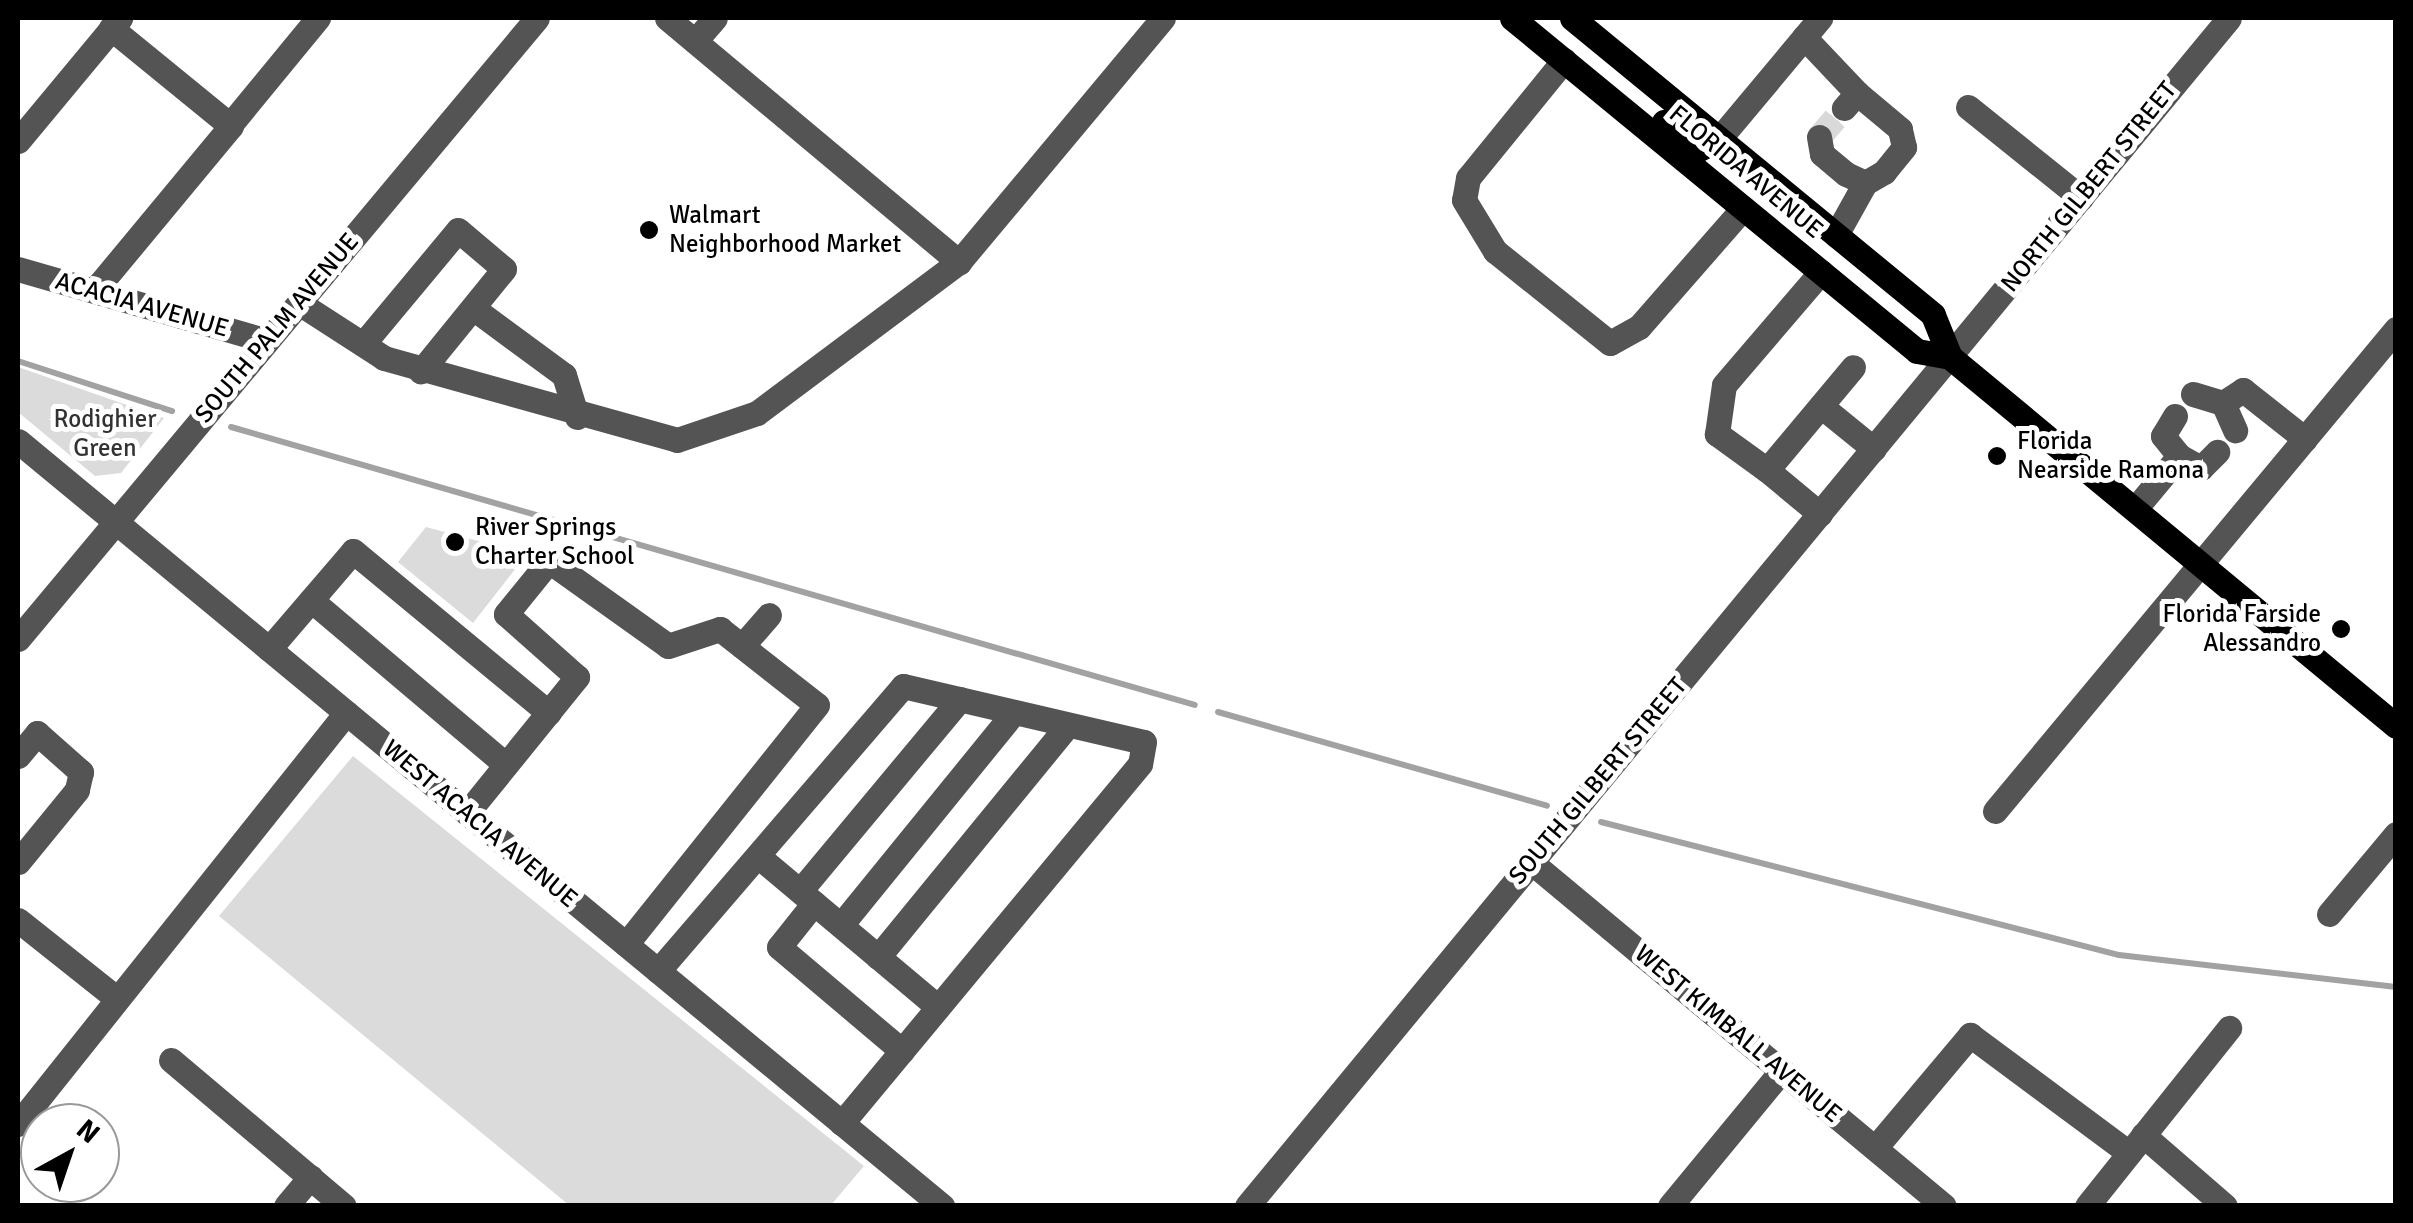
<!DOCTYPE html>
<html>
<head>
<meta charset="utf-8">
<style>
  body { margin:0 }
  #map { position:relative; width:2413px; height:1223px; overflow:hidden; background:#fff; font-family:Signika,sans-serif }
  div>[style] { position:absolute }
  .green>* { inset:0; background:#dbdbdb }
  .stream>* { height:6px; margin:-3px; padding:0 3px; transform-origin:3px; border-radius:3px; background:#a2a2a2 }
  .minor-tunnel>* { height:25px; margin-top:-12.5px; transform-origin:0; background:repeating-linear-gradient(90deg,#d9d9d9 0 25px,transparent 0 37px) }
  .minor>* { height:25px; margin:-12.5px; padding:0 12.5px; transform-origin:12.5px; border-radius:12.5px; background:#545454 }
  .major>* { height:25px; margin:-12.5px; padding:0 12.5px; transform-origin:12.5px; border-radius:12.5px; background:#000 }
  .dots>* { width:28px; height:28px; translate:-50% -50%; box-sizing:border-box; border:5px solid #fff; border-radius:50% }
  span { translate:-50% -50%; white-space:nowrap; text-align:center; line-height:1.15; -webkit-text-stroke:10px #fff; paint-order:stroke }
  .street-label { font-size:25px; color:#000 }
  .poi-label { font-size:25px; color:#000 }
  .left { translate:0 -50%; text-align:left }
  .right { translate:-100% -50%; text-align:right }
  .park-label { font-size:25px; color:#323232 }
  .frame { position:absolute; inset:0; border:20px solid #000; pointer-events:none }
  .north { position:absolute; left:20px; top:1103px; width:100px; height:100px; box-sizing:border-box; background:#fff; border:2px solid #999; border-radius:50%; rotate:40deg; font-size:28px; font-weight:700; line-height:40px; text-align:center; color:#000 }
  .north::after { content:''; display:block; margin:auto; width:35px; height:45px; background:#000; clip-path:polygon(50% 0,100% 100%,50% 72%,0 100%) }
</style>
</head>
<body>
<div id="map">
  <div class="green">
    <i style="clip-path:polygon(18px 367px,164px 418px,121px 473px,95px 476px,18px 412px)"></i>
    <i style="clip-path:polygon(426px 527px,527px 554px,473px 623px,398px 562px)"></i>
    <i style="clip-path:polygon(353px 756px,864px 1166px,831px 1205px,569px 1205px,219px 916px)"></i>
  </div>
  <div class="stream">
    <i style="left:18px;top:361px;width:162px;rotate:18deg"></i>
    <i style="left:231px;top:427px;width:1003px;rotate:16.09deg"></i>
    <i style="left:1218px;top:712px;width:342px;rotate:15.9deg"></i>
    <i style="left:1601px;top:822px;width:535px;rotate:14.4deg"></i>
    <i style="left:2119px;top:955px;width:279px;rotate:6.6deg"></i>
  </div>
  <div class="minor-tunnel">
    <i style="left:1819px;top:137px;width:38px;rotate:-49deg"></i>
  </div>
  <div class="minor">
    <i style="left:667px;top:18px;width:381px;rotate:39.9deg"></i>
    <i style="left:959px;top:262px;width:318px;rotate:-50.1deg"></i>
    <i style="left:1804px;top:37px;width:77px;rotate:46.6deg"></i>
    <i style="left:1857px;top:93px;width:20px;rotate:131deg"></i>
    <i style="left:695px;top:41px;width:30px;rotate:-49deg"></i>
    <i style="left:1564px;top:60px;width:152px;rotate:129.1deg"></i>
    <i style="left:1468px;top:178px;width:22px;rotate:100deg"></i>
    <i style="left:1464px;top:200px;width:60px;rotate:58.7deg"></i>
    <i style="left:1495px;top:251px;width:147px;rotate:38.7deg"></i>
    <i style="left:1610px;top:343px;width:33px;rotate:-29deg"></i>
    <i style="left:1639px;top:327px;width:158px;rotate:-48.8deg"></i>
    <i style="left:1968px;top:107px;width:145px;rotate:38.8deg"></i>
    <i style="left:230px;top:125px;width:139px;rotate:-50.6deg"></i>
    <i style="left:1819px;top:137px;width:17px;rotate:80deg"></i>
    <i style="left:1822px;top:154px;width:31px;rotate:40deg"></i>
    <i style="left:1846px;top:174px;width:21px;rotate:25deg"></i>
    <i style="left:1865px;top:183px;width:22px;rotate:-30deg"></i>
    <i style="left:1884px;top:172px;width:32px;rotate:-51deg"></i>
    <i style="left:1904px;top:147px;width:18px;rotate:-103deg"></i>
    <i style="left:1900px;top:129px;width:56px;rotate:-140.1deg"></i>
    <i style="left:1719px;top:139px;width:158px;rotate:-50.1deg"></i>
    <i style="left:18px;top:141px;width:160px;rotate:-50.3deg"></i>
    <i style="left:1836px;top:235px;width:60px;rotate:-60.9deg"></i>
    <i style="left:18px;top:269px;width:259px;rotate:16.1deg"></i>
    <i style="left:94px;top:291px;width:214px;rotate:-50.3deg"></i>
    <i style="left:231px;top:126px;width:155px;rotate:-140.8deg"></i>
    <i style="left:299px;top:303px;width:101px;rotate:32.9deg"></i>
    <i style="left:384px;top:358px;width:304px;rotate:15.6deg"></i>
    <i style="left:677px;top:440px;width:84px;rotate:-18.6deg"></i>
    <i style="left:757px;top:413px;width:252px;rotate:-36.8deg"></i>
    <i style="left:473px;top:308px;width:113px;rotate:36.4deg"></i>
    <i style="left:564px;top:375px;width:44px;rotate:72.8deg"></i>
    <i style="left:363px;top:344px;width:148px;rotate:-50.2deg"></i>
    <i style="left:458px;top:230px;width:60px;rotate:40.3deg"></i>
    <i style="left:504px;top:269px;width:132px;rotate:129.1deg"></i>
    <i style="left:2193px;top:394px;width:31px;rotate:17deg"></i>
    <i style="left:2223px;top:403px;width:30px;rotate:66deg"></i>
    <i style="left:2223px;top:403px;width:24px;rotate:-33deg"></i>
    <i style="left:2243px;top:390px;width:79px;rotate:38.3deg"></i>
    <i style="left:1821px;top:406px;width:68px;rotate:39.1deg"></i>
    <i style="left:2175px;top:416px;width:23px;rotate:121deg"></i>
    <i style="left:2163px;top:436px;width:26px;rotate:51deg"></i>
    <i style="left:2179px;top:456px;width:25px;rotate:29deg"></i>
    <i style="left:2201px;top:468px;width:23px;rotate:-45deg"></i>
    <i style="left:18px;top:441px;width:1200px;rotate:39.62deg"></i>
    <i style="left:1767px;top:470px;width:62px;rotate:-144.2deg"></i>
    <i style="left:1717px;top:434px;width:49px;rotate:-81.9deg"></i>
    <i style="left:1724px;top:385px;width:149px;rotate:-49.4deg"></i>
    <i style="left:2135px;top:509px;width:69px;rotate:-50.3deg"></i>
    <i style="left:1820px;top:514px;width:69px;rotate:-140.3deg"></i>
    <i style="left:1767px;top:470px;width:134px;rotate:-50.1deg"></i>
    <i style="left:311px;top:600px;width:255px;rotate:40.2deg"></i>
    <i style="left:18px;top:639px;width:809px;rotate:-50.11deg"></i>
    <i style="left:742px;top:646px;width:41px;rotate:-48.9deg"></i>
    <i style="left:269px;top:649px;width:129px;rotate:-49.4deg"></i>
    <i style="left:353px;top:551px;width:254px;rotate:39.6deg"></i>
    <i style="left:18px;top:756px;width:30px;rotate:-50deg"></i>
    <i style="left:37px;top:733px;width:59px;rotate:41.6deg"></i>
    <i style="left:81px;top:772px;width:18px;rotate:103deg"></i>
    <i style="left:77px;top:790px;width:93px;rotate:129.3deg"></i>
    <i style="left:1995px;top:811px;width:627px;rotate:-50.24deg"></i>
    <i style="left:467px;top:813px;width:175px;rotate:-51deg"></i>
    <i style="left:577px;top:677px;width:95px;rotate:-138.4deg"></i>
    <i style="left:506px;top:614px;width:68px;rotate:-50.9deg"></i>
    <i style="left:549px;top:561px;width:146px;rotate:35.5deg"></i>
    <i style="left:668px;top:646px;width:55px;rotate:-18.1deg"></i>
    <i style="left:720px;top:629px;width:123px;rotate:38.1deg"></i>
    <i style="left:817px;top:705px;width:306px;rotate:128.6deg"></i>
    <i style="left:758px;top:856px;width:235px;rotate:40deg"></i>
    <i style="left:1531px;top:862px;width:537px;rotate:39.79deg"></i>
    <i style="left:800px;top:891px;width:250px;rotate:-50.2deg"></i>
    <i style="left:814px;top:903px;width:56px;rotate:128.5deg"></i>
    <i style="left:779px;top:947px;width:161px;rotate:40.2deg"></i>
    <i style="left:2329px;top:914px;width:104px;rotate:-50.1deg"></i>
    <i style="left:18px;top:920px;width:125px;rotate:38.5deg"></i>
    <i style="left:841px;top:925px;width:274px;rotate:-50.9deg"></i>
    <i style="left:878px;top:957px;width:300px;rotate:-50.7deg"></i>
    <i style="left:658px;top:971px;width:376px;rotate:-49.3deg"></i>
    <i style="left:903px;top:686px;width:247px;rotate:13.1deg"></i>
    <i style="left:1144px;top:742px;width:22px;rotate:100deg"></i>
    <i style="left:1140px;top:764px;width:467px;rotate:129.7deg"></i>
    <i style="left:171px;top:1060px;width:226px;rotate:40.2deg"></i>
    <i style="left:18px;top:1124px;width:526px;rotate:-51.41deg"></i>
    <i style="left:2143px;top:1135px;width:108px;rotate:40.9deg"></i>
    <i style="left:1875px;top:1148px;width:148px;rotate:-49.9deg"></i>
    <i style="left:1970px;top:1035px;width:198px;rotate:36.6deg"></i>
    <i style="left:286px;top:1206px;width:38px;rotate:-50deg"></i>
    <i style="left:1247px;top:1206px;width:1541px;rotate:-50.42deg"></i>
    <i style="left:1670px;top:1206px;width:176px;rotate:-50.5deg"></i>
    <i style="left:2087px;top:1206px;width:228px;rotate:-51.4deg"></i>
  </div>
  <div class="major">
    <i style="left:1512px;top:18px;width:524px;rotate:39.43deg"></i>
    <i style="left:1917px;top:351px;width:34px;rotate:10deg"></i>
    <i style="left:1572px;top:18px;width:467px;rotate:39.4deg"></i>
    <i style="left:1933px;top:315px;width:45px;rotate:68deg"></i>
    <i style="left:1950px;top:357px;width:579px;rotate:39.6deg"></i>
    <i style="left:1664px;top:122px;width:44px;rotate:37.6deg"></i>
    <i style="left:1699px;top:149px;width:22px;rotate:-27deg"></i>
  </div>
  <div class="dots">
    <i style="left:649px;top:230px;background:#000"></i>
    <i style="left:1997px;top:456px;background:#000"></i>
    <i style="left:455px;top:542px;background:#000"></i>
    <i style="left:2341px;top:629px;background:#000"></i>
  </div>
  <div class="street-label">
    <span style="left:1746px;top:172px;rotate:40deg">FLORIDA AVENUE</span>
    <span style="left:2089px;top:187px;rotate:-51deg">NORTH GILBERT STREET</span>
    <span style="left:142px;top:305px;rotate:16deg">ACACIA AVENUE</span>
    <span style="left:277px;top:328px;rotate:-50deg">SOUTH PALM AVENUE</span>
    <span style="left:1598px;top:781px;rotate:-50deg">SOUTH GILBERT STREET</span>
    <span style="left:480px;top:824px;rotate:40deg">WEST ACACIA AVENUE</span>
    <span style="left:1738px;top:1034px;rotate:40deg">WEST KIMBALL AVENUE</span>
  </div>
  <div class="poi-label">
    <span class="left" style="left:669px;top:230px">Walmart<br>Neighborhood Market</span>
    <span class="left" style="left:2017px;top:456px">Florida<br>Nearside Ramona</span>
    <span class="left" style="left:475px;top:542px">River Springs<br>Charter School</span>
    <span class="right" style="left:2321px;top:629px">Florida Farside<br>Alessandro</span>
  </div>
  <div class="park-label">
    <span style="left:105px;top:434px">Rodighier<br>Green</span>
  </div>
  <div class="frame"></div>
  <div class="north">N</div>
</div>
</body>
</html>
